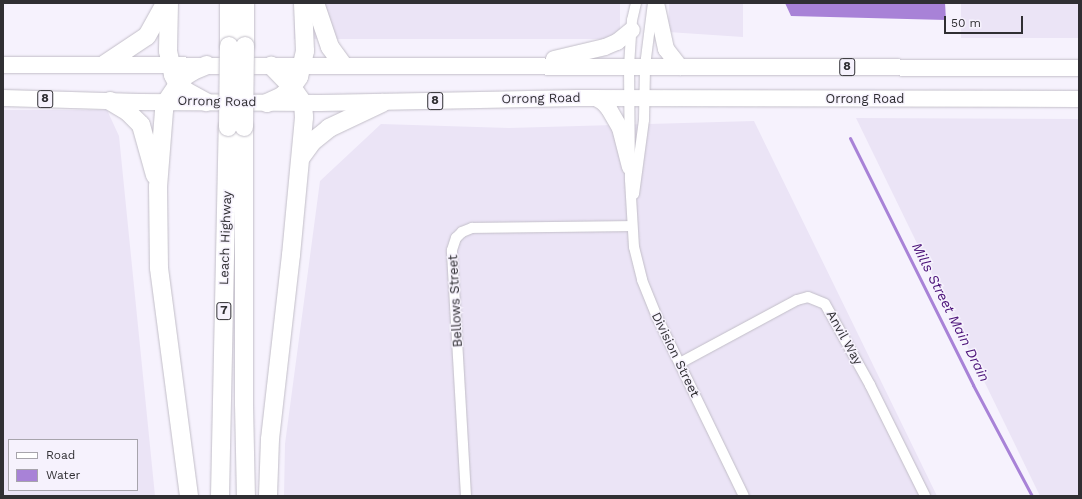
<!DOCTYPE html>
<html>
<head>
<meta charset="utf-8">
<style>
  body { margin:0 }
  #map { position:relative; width:1082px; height:499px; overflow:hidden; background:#f6f2fd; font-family:"Work Sans",sans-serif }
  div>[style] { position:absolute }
  .built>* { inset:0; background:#ebe4f6; transform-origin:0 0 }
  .water>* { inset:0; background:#a882d7 }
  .stream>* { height:3px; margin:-1.5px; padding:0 1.5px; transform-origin:1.5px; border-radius:1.5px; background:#a882d7 }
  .roads { filter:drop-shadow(0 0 1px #c2bec8) drop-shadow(0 0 1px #c2bec8) }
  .minor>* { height:10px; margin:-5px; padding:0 5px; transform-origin:5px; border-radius:5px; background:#fff }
  .trunk>* { height:16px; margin:-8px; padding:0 8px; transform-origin:8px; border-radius:8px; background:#fff }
  .motorway>* { height:18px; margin:-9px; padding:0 9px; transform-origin:9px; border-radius:9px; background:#fff }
  .bridges { filter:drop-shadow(0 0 1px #c2bec8) drop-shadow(0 0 1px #c2bec8) }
  .motorway-bridge>* { height:18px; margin:-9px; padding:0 9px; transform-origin:9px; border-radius:9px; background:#fff }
  span { translate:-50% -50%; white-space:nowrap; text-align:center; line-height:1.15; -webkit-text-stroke:3px #f6f2fd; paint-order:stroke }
  .shield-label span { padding:1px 3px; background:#f6f2fd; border:1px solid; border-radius:3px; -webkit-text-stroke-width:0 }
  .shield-label { font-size:12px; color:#302f33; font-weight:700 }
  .street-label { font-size:13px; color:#302f33 }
  .water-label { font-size:14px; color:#480e76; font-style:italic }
  .frame { position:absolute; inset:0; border:4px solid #302f33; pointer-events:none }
  .legend { position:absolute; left:8px; top:439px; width:130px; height:52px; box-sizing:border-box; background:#f6f2fd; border:1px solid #a7a4ac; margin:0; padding:5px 7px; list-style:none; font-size:12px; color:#302f33 }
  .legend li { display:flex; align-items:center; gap:8px; height:20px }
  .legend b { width:20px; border:1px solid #a7a4ac }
  .scale { position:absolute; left:944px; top:16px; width:79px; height:18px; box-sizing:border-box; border:2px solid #302f33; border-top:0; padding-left:5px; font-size:12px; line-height:14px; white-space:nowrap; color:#302f33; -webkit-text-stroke:3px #f6f2fd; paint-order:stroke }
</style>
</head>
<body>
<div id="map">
  <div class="built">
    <i style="left:294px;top:3px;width:326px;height:36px"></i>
    <i style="clip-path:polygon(669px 3px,743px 3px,743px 37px,668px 32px)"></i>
    <i style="left:961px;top:3px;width:118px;height:35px"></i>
    <i style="clip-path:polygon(evenodd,3px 110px,107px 110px,119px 136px,155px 496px,3px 496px,3px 110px,9px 440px,137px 440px,137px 490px,9px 490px,9px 440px)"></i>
    <i style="clip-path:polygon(856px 118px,1079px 119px,1079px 496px,1040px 496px)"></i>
    <i style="clip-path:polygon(754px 121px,937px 496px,284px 496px,285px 444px,320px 181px,381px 124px,509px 128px)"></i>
  </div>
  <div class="water">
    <i style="clip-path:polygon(785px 3px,945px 3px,946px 20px,791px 16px)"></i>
  </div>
  <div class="stream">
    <i style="left:850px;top:138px;width:276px;rotate:63.5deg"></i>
    <i style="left:973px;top:385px;width:126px;rotate:62deg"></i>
  </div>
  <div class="roads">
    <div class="minor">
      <i style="left:636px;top:3px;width:17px;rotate:103deg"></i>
      <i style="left:632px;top:20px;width:47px;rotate:93.7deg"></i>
      <i style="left:629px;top:67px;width:113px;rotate:89.5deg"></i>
      <i style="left:630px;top:180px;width:67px;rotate:86.6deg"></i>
      <i style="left:634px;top:247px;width:34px;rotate:76deg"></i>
      <i style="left:642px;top:280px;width:38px;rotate:68deg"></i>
      <i style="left:656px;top:315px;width:201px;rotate:64.1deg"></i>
      <i style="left:634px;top:194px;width:75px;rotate:-82.3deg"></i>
      <i style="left:644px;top:120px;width:54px;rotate:-88.9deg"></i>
      <i style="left:645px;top:66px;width:64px;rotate:-82.8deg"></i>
      <i style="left:680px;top:363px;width:133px;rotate:-28.3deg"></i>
      <i style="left:797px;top:300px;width:11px;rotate:-15deg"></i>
      <i style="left:808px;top:297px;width:18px;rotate:22deg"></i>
      <i style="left:825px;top:304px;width:93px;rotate:60.9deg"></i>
      <i style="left:870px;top:385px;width:124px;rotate:63.6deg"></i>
      <i style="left:466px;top:496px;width:246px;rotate:-93.3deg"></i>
      <i style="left:452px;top:250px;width:13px;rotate:-72deg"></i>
      <i style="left:456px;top:238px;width:8px;rotate:-45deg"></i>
      <i style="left:462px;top:232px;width:11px;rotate:-22deg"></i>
      <i style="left:472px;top:228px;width:160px;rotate:-0.7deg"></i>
    </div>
    <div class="trunk">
      <i style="left:656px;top:3px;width:47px;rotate:77.7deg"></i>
      <i style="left:666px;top:49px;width:23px;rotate:52deg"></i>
      <i style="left:554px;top:59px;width:52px;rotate:-13.2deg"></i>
      <i style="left:605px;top:47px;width:13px;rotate:-23deg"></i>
      <i style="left:617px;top:42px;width:19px;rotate:-39deg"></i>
      <i style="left:3px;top:65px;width:1076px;rotate:0.16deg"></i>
      <i style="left:3px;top:98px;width:136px;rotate:1.7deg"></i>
      <i style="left:139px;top:102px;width:181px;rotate:0.3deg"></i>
      <i style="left:320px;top:103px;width:258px;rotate:-1.1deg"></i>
      <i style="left:578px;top:98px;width:501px;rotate:0.11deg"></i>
      <i style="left:596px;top:98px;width:8px;rotate:30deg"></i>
      <i style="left:603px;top:102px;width:9px;rotate:49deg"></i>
      <i style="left:609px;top:109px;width:22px;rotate:60deg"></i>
      <i style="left:620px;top:128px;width:40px;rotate:75.6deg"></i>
    </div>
    <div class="motorway">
      <i style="left:169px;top:3px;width:48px;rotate:91.2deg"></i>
      <i style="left:168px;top:51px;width:25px;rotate:78deg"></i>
      <i style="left:173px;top:75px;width:9px;rotate:63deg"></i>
      <i style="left:177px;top:83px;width:12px;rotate:42deg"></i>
      <i style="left:186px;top:91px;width:23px;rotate:29deg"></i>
      <i style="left:315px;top:3px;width:46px;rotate:71.2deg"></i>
      <i style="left:330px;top:47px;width:22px;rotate:54deg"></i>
      <i style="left:229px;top:46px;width:43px;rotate:-90deg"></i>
      <i style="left:245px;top:46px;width:43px;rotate:-90deg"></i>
      <i style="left:105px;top:64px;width:50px;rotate:-33.7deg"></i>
      <i style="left:147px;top:36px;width:38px;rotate:-61deg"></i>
      <i style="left:110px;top:101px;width:21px;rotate:31deg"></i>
      <i style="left:128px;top:112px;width:18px;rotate:45deg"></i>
      <i style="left:141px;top:125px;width:52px;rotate:74.4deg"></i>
      <i style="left:267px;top:103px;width:17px;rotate:-25deg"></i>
      <i style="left:282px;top:96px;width:13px;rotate:-42deg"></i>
      <i style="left:292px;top:87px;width:12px;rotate:-55deg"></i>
      <i style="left:299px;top:77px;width:27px;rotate:-77deg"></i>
      <i style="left:305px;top:51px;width:48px;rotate:-92.4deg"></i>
      <i style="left:244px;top:127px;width:277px;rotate:90deg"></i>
      <i style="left:244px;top:404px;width:92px;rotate:88.8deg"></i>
      <i style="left:302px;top:156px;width:17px;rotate:-54deg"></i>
      <i style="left:312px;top:142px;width:22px;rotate:-39deg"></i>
      <i style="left:329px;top:128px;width:59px;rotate:-25.3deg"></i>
      <i style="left:189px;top:496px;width:230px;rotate:-97.5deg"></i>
      <i style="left:159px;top:268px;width:81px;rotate:-90.7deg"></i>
      <i style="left:158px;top:187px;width:77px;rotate:-85.5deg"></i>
      <i style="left:164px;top:110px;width:8px;rotate:-76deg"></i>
      <i style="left:166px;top:102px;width:29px;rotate:-56deg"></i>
      <i style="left:182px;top:78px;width:13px;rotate:-32deg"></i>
      <i style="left:193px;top:71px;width:15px;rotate:-23deg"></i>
      <i style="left:220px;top:496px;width:369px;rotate:-88.8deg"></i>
      <i style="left:268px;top:496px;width:57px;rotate:-88deg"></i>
      <i style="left:270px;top:439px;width:185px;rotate:-83.5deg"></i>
      <i style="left:291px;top:255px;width:139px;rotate:-84.6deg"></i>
      <i style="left:304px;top:117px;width:14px;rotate:-94deg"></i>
      <i style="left:303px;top:103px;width:19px;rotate:-125deg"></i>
      <i style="left:292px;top:87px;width:30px;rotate:-134deg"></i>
    </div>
  </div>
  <div class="bridges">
    <div class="motorway-bridge">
      <i style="left:228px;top:127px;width:81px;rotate:-89.3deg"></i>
      <i style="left:244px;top:127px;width:81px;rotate:-89.3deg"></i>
    </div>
  </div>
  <div class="shield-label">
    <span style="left:847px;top:67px">8</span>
    <span style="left:45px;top:99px">8</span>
    <span style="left:435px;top:101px">8</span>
    <span style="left:224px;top:311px">7</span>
  </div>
  <div class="street-label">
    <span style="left:541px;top:99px;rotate:-1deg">Orrong Road</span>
    <span style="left:865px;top:99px">Orrong Road</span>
    <span style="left:217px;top:102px;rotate:1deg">Orrong Road</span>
    <span style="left:226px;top:238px;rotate:-88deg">Leach Highway</span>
    <span style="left:456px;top:301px;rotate:-93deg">Bellows Street</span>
    <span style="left:844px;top:338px;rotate:61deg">Anvil Way</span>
    <span style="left:675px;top:355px;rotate:64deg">Division Street</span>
  </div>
  <div class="water-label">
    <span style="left:951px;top:312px;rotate:63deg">Mills Street Main Drain</span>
  </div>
  <div class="frame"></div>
  <ul class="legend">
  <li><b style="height:5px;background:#fff"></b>Road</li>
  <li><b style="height:11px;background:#a882d7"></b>Water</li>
  </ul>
  <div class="scale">50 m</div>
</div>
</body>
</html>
